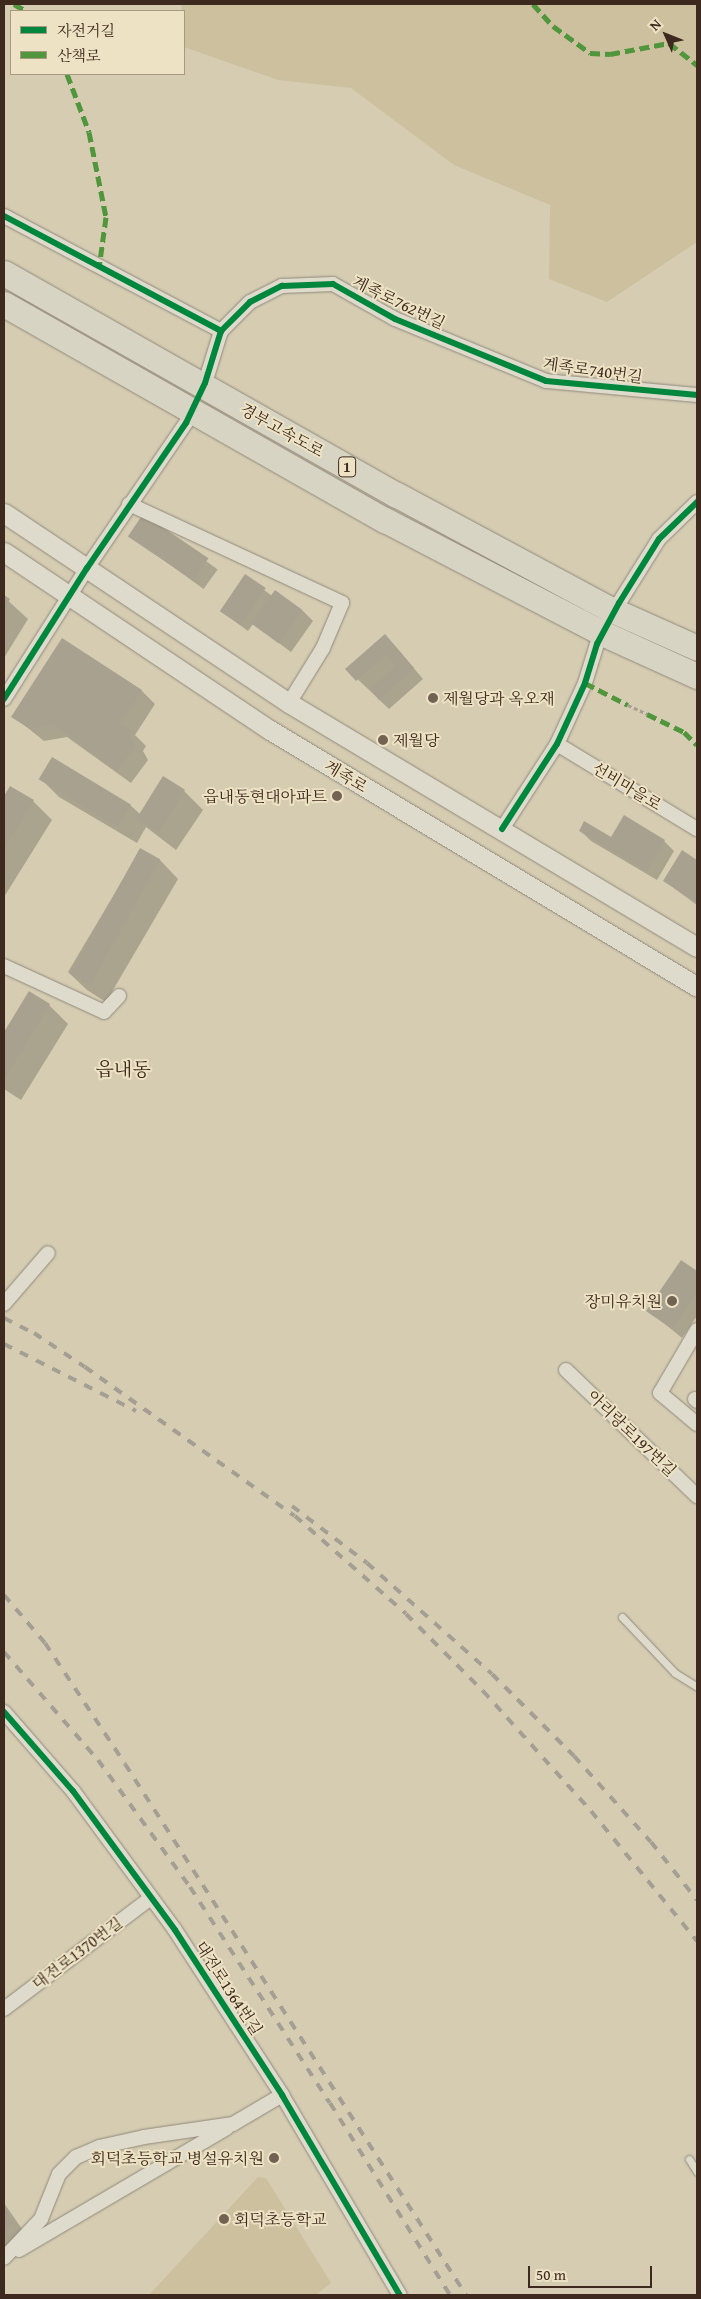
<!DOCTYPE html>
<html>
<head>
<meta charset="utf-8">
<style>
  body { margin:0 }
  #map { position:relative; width:701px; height:2299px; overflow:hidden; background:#d5ccb2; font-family:"Gentium Book Plus","Noto Serif KR",serif }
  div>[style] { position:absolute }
  .green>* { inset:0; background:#cdc09e }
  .shadow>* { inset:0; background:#0003; transform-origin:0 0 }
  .building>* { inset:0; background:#a8a18f; transform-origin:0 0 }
  .path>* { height:3px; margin-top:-1.5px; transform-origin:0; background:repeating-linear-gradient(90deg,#a49e93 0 4px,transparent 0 6.5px) }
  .roads { filter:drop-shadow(0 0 1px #91897a) drop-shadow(0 0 1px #91897a) }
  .service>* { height:7px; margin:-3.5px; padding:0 3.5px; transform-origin:3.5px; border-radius:3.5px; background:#dedacc }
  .minor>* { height:14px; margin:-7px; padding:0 7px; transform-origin:7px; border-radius:7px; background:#dedacc }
  .secondary>* { height:19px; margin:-9.5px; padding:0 9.5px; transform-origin:9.5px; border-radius:9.5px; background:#dedacc }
  .motorway>* { height:25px; margin:-12.5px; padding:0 12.5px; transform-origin:12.5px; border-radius:12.5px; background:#d8d4c4 }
  .rail>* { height:4px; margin-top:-2px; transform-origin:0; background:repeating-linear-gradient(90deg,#a49e93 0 9px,transparent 0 18px) }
  .quiet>* { height:5px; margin-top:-2.5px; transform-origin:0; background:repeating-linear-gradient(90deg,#51953d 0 10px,transparent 0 15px) }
  .cycleway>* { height:6px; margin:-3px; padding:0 3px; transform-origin:3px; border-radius:3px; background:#00873e }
  .dots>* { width:14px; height:14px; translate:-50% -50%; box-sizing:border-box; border:2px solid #ede3c4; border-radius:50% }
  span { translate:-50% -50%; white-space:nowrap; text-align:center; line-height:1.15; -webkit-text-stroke:4px #ede3c4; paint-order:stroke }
  .shield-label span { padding:1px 4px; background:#ede3c4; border:1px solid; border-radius:4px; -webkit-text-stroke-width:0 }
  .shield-label { font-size:15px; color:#3d291e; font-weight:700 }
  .street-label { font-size:16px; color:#3d291e }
  .poi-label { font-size:16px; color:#3d291e }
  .left { translate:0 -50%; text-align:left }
  .right { translate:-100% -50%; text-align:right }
  .quarter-label { font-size:19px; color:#3d291e }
  .frame { position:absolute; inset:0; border:5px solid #3d291e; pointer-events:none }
  .legend { position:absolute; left:10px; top:10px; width:175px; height:65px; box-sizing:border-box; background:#ede3c4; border:1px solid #a79982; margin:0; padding:6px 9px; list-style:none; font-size:15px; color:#3d291e }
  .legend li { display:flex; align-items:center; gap:10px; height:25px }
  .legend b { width:25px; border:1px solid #a79982 }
  .north { position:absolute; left:641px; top:10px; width:50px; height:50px; -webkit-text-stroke:4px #ede3c4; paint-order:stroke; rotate:314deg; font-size:14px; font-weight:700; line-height:20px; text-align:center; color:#3d291e }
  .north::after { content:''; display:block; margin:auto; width:18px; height:22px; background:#3d291e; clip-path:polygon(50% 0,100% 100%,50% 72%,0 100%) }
  .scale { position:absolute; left:528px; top:2266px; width:124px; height:22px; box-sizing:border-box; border:2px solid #3d291e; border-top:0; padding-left:6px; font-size:15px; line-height:18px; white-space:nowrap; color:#3d291e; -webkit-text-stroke:4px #ede3c4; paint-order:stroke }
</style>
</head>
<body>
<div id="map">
  <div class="green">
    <i style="clip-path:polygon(181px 4px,697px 4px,697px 242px,607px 302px,549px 279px,550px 205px,454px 165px,351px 88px,278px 80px,184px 47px)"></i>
    <i style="clip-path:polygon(258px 2177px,266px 2178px,331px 2283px,316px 2295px,149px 2295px)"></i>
  </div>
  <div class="shadow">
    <i style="left:144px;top:516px;width:91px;height:24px;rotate:36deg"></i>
    <i style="clip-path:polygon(246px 576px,272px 596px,303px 611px,313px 621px,291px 652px,253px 624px,248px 631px,221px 611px)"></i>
    <i style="clip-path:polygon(4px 597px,28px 619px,4px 658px)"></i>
    <i style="clip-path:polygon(63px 640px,142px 691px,155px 704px,135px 735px,146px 746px,143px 751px,148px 760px,131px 783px,67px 737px,44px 741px,13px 716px)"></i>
    <i style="clip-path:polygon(395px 646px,423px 679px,389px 709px,347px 669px)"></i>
    <i style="clip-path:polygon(41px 779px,130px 805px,140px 814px,184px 791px,203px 810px,176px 850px,146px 827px,137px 843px,59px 797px)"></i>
    <i style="clip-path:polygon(11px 787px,33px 801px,52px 820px,4px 897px,4px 798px)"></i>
    <i style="clip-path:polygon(581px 831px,611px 839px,664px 841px,674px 851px,657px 880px,591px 841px)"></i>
    <i style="clip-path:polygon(141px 849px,160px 860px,178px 879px,106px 1002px,87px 990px,68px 972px)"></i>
    <i style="clip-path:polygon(682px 852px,697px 861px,697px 905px,664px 881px)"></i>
    <i style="clip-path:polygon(29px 993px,49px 1005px,68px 1024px,21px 1100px,4px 1089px,4px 1034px)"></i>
    <i style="clip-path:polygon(681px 1262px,697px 1273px,697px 1316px,682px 1338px,648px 1310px)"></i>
    <i style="clip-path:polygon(4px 2203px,22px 2229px,20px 2238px,4px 2248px)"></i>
  </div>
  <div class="building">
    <i style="left:143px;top:514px;width:79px;height:27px;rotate:34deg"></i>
    <i style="left:245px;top:574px;width:25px;height:45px;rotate:34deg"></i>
    <i style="left:275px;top:590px;width:34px;height:41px;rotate:36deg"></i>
    <i style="clip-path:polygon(4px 595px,10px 599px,4px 609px)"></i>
    <i style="clip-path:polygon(385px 634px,414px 668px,379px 700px,370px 689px,396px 666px,386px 654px,356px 681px,345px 669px)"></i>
    <i style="clip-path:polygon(62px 638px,142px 690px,120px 724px,134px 732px,131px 737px,135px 746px,117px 771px,53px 724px,30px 729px,11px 717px)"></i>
    <i style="left:52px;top:757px;width:92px;height:26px;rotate:31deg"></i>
    <i style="left:163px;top:776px;width:26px;height:50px;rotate:32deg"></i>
    <i style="clip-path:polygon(10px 786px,34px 800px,4px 849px,4px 796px)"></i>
    <i style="clip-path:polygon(624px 815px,665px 840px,647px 871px,579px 831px,584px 821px,611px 837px)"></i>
    <i style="left:140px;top:848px;width:23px;height:144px;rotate:29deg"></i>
    <i style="clip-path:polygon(682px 850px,697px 860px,697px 902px,663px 881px)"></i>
    <i style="clip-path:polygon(29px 991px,50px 1004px,4px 1080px,4px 1032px)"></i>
    <i style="clip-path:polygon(681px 1260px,697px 1271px,697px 1292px,672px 1329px,646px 1311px)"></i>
    <i style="clip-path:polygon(4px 2205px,13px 2223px,4px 2232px)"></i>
  </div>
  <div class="path">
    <i style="left:628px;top:705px;width:21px;rotate:25deg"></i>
  </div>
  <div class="roads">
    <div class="service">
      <i style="left:622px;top:1617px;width:77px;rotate:46.6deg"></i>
      <i style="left:675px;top:1673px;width:26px;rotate:32deg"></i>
      <i style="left:689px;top:2159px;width:15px;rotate:58deg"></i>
    </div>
    <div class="minor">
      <i style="left:4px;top:216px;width:246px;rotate:27.9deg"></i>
      <i style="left:221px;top:331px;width:54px;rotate:107.1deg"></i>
      <i style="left:221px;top:331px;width:41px;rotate:-45deg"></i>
      <i style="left:250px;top:302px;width:36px;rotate:-27deg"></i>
      <i style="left:282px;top:286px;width:51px;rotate:-2.2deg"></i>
      <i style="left:333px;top:284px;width:71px;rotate:29.4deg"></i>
      <i style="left:395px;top:319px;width:163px;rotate:22.3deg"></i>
      <i style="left:546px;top:381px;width:152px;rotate:5.3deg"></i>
      <i style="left:129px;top:504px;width:235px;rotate:24.9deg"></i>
      <i style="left:342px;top:603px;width:49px;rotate:112.9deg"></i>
      <i style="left:323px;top:648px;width:65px;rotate:121.7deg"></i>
      <i style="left:619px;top:603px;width:75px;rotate:-58deg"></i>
      <i style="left:659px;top:539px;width:53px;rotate:-44.2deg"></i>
      <i style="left:4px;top:699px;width:155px;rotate:-57.6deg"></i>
      <i style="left:87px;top:568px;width:176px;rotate:-55.7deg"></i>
      <i style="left:557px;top:744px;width:164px;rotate:31.3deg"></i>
      <i style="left:502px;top:829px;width:101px;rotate:-57.1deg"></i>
      <i style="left:557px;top:744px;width:67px;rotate:-65.3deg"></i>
      <i style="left:585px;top:683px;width:41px;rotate:-72.9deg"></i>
      <i style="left:4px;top:966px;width:110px;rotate:24.7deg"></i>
      <i style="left:104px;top:1012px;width:22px;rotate:-47deg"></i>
      <i style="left:4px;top:1304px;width:67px;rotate:-49.2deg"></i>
      <i style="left:697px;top:1330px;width:73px;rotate:120.4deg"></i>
      <i style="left:660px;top:1393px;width:48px;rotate:40deg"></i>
      <i style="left:566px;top:1370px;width:182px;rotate:43.9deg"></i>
      <i style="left:695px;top:1399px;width:3px;rotate:45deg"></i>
      <i style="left:4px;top:1712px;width:105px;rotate:48.9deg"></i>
      <i style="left:73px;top:1791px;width:172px;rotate:53.7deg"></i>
      <i style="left:175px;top:1930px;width:197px;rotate:57deg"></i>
      <i style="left:282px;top:2095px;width:232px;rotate:59.5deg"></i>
      <i style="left:4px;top:2009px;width:184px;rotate:-37.1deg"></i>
      <i style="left:19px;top:2250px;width:241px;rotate:-30.4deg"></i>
      <i style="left:4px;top:2258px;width:54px;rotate:-46.5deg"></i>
      <i style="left:41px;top:2219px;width:48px;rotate:-68.2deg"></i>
      <i style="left:59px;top:2174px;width:24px;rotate:-45deg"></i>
      <i style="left:76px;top:2157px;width:25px;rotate:-23deg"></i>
      <i style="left:99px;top:2147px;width:46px;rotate:-12.5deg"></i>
      <i style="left:144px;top:2137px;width:90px;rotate:-8.3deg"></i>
      <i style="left:233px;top:2124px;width:57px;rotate:-30.6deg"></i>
    </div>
    <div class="secondary">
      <i style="left:4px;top:513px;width:343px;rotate:33.7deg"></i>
      <i style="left:289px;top:703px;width:475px;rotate:30.9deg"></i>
      <i style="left:4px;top:552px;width:320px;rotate:33.8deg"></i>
      <i style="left:270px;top:730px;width:498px;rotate:31deg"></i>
    </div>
    <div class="motorway">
      <i style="left:4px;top:273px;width:451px;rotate:29.5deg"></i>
      <i style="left:397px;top:495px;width:242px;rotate:28.2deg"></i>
      <i style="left:610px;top:609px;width:95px;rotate:24.1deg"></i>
      <i style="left:4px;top:304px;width:438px;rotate:29.6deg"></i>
      <i style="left:385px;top:520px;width:242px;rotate:27.5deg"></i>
      <i style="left:600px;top:632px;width:107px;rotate:24.4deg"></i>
    </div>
  </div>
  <div class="rail">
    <i style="left:4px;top:1318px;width:34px;rotate:27deg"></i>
    <i style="left:34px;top:1333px;width:61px;rotate:33.7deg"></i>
    <i style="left:85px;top:1367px;width:257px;rotate:35.4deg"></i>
    <i style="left:295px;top:1516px;width:148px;rotate:41.4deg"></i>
    <i style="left:406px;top:1614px;width:109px;rotate:45deg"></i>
    <i style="left:483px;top:1691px;width:161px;rotate:48deg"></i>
    <i style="left:591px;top:1811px;width:168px;rotate:50.8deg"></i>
    <i style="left:4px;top:1344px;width:148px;rotate:26.9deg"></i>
    <i style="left:292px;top:1506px;width:94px;rotate:37.2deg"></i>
    <i style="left:367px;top:1563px;width:167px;rotate:41.6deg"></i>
    <i style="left:492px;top:1674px;width:116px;rotate:45deg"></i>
    <i style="left:574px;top:1756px;width:115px;rotate:48.2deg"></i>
    <i style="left:651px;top:1842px;width:74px;rotate:51.6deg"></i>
    <i style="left:4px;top:1595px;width:63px;rotate:49.5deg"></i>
    <i style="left:45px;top:1643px;width:145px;rotate:56.5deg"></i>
    <i style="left:125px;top:1764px;width:631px;rotate:57.29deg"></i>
    <i style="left:4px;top:1652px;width:143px;rotate:49deg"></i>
    <i style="left:98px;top:1760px;width:157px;rotate:54.1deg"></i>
    <i style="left:190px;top:1887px;width:257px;rotate:57.1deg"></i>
    <i style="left:330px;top:2103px;width:226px;rotate:58deg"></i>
  </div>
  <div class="quiet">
    <i style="left:14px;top:4px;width:14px;rotate:30deg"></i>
    <i style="left:533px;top:4px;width:30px;rotate:48deg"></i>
    <i style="left:553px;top:26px;width:46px;rotate:36.1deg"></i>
    <i style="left:590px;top:53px;width:20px;rotate:3deg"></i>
    <i style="left:610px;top:54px;width:60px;rotate:-10.6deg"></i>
    <i style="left:669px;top:43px;width:36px;rotate:38deg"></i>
    <i style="left:67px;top:74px;width:62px;rotate:69.2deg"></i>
    <i style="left:89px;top:132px;width:87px;rotate:78.7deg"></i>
    <i style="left:106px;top:217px;width:51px;rotate:97.8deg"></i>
    <i style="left:585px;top:683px;width:48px;rotate:27.1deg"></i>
    <i style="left:647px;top:714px;width:41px;rotate:25.9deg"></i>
    <i style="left:684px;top:732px;width:18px;rotate:45deg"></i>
  </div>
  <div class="cycleway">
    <i style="left:4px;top:216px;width:246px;rotate:27.9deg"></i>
    <i style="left:221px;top:331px;width:54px;rotate:107.1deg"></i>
    <i style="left:205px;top:383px;width:44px;rotate:115.4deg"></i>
    <i style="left:186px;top:423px;width:176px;rotate:124.3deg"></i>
    <i style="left:87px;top:568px;width:155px;rotate:122.4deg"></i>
    <i style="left:221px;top:331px;width:41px;rotate:-45deg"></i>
    <i style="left:250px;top:302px;width:36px;rotate:-27deg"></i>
    <i style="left:282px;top:286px;width:51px;rotate:-2.2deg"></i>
    <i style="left:333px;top:284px;width:71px;rotate:29.4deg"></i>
    <i style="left:395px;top:319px;width:163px;rotate:22.3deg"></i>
    <i style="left:546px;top:381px;width:152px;rotate:5.3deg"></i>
    <i style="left:502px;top:829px;width:101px;rotate:-57.1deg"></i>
    <i style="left:557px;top:744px;width:67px;rotate:-65.3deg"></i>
    <i style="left:585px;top:683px;width:41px;rotate:-72.9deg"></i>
    <i style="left:597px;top:644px;width:47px;rotate:-61.8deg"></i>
    <i style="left:619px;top:603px;width:75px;rotate:-58deg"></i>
    <i style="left:659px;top:539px;width:53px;rotate:-44.2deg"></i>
    <i style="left:4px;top:1712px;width:105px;rotate:48.9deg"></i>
    <i style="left:73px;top:1791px;width:172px;rotate:53.7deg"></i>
    <i style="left:175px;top:1930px;width:197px;rotate:57deg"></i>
    <i style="left:282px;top:2095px;width:232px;rotate:59.5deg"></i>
  </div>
  <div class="dots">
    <i style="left:433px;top:698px;background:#726252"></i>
    <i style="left:383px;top:740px;background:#726252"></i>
    <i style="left:337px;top:796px;background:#726252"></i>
    <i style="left:672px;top:1301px;background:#726252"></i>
    <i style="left:274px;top:2158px;background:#726252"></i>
    <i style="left:224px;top:2219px;background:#726252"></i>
  </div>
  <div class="shield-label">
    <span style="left:347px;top:467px">1</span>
  </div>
  <div class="street-label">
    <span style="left:399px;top:302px;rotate:26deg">계족로762번길</span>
    <span style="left:593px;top:370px;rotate:8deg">계족로740번길</span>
    <span style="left:282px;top:430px;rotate:29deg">경부고속도로</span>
    <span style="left:346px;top:776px;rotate:31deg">계족로</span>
    <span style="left:627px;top:786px;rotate:31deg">선비마을로</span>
    <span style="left:632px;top:1433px;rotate:44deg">아리랑로197번길</span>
    <span style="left:77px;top:1953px;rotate:-37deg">대전로1370번길</span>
    <span style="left:229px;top:1988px;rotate:57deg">대전로1364번길</span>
  </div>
  <div class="poi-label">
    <span class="left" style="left:443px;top:698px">제월당과 옥오재</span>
    <span class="left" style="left:393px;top:740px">제월당</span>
    <span class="right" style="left:327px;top:796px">읍내동현대아파트</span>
    <span class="right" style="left:662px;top:1301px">장미유치원</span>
    <span class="right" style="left:264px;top:2158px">회덕초등학교 병설유치원</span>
    <span class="left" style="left:234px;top:2219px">회덕초등학교</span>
  </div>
  <div class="quarter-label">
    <span style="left:123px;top:1070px">읍내동</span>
  </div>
  <div class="frame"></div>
  <ul class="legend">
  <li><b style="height:6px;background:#00873e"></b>자전거길</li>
  <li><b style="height:6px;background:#51953d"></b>산책로</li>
  </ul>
  <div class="north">N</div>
  <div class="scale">50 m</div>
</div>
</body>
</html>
